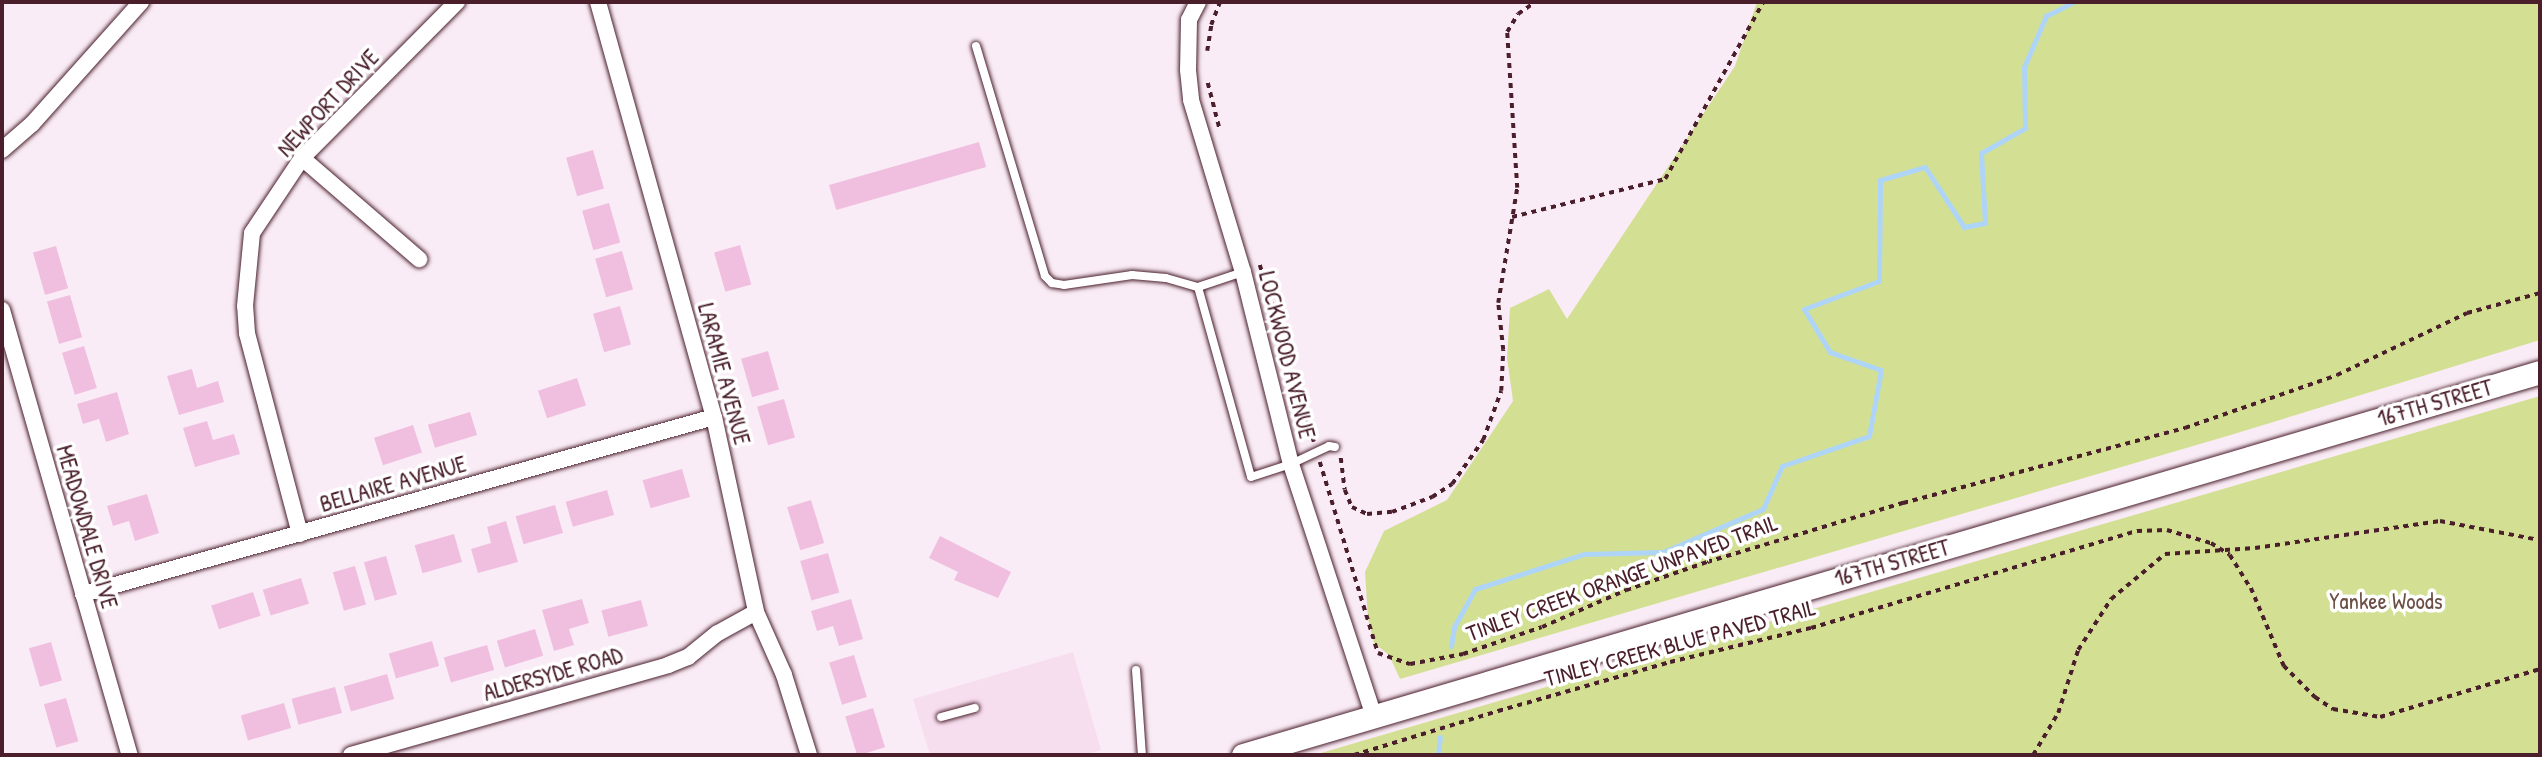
<!DOCTYPE html>
<html>
<head>
<meta charset="utf-8">
<style>
  body { margin:0 }
  #map { position:relative; width:2542px; height:757px; overflow:hidden; background:#faecf6; font-family:"Patrick Hand",sans-serif }
  div>[style] { position:absolute }
  .built>* { inset:0; background:#f7deef }
  .green>* { inset:0; background:#d3e093 }
  .stream>* { height:5px; margin:-2.5px; padding:0 2.5px; transform-origin:2.5px; border-radius:2.5px; background:#aed5f8 }
  .building>* { inset:0; background:#f0bfe0; transform-origin:0 0 }
  .path>* { height:3.5px; margin-top:-1.75px; transform-origin:0; background:repeating-linear-gradient(90deg,#4a1f2b 0 5px,transparent 0 10px) }
  .roads { filter:drop-shadow(0 0 2px #4a1f2b) drop-shadow(0 0 2px #4a1f2b) }
  .service>* { height:8px; margin:-4px; padding:0 4px; transform-origin:4px; border-radius:4px; background:#fff }
  .minor>* { height:16px; margin:-8px; padding:0 8px; transform-origin:8px; border-radius:8px; background:#fff }
  .secondary>* { height:23px; margin:-11.5px; padding:0 11.5px; transform-origin:11.5px; border-radius:11.5px; background:#fff }
  span { translate:-50% -50%; white-space:nowrap; text-align:center; line-height:1.15; -webkit-text-stroke:7px #fff; paint-order:stroke }
  .street-label { font-size:23px; color:#4a1f2b }
  .park-label { font-size:23px; color:#6c4f45 }
  .frame { position:absolute; inset:0; border:4px solid #4a1f2b; pointer-events:none }
</style>
</head>
<body>
<div id="map">
  <div class="built">
    <i style="clip-path:polygon(1073px 652px,1101px 750px,1085px 755px,930px 755px,913px 699px)"></i>
  </div>
  <div class="green">
    <i style="clip-path:polygon(1757px 2px,2540px 2px,2540px 340px,2234px 434px,1400px 679px,1389px 655px,1374px 643px,1368px 619px,1365px 572px,1384px 531px,1447px 500px,1513px 401px,1507px 358px,1510px 308px,1549px 289px,1567px 319px,1735px 66px)"></i>
    <i style="clip-path:polygon(2540px 396px,2540px 755px,1314px 755px,2240px 484px)"></i>
  </div>
  <div class="stream">
    <i style="left:1451px;top:646px;width:19px;rotate:-81deg"></i>
    <i style="left:1454px;top:627px;width:43px;rotate:-61.1deg"></i>
    <i style="left:1475px;top:589px;width:114px;rotate:-17.8deg"></i>
    <i style="left:1584px;top:554px;width:79px;rotate:-1.5deg"></i>
    <i style="left:1663px;top:552px;width:109px;rotate:-23.3deg"></i>
    <i style="left:1763px;top:509px;width:47px;rotate:-66.2deg"></i>
    <i style="left:1782px;top:466px;width:92px;rotate:-19deg"></i>
    <i style="left:1869px;top:436px;width:67px;rotate:-79.7deg"></i>
    <i style="left:1881px;top:370px;width:54px;rotate:-160.6deg"></i>
    <i style="left:1830px;top:352px;width:50px;rotate:-121.2deg"></i>
    <i style="left:1804px;top:309px;width:80px;rotate:-20.5deg"></i>
    <i style="left:1879px;top:281px;width:101px;rotate:-89.4deg"></i>
    <i style="left:1880px;top:180px;width:47px;rotate:-16.1deg"></i>
    <i style="left:1925px;top:167px;width:72px;rotate:57deg"></i>
    <i style="left:1964px;top:227px;width:21px;rotate:-11deg"></i>
    <i style="left:1985px;top:223px;width:70px;rotate:-93.3deg"></i>
    <i style="left:1981px;top:153px;width:51px;rotate:-29.6deg"></i>
    <i style="left:2025px;top:128px;width:61px;rotate:-90.9deg"></i>
    <i style="left:2024px;top:67px;width:56px;rotate:-66.7deg"></i>
    <i style="left:2046px;top:16px;width:30px;rotate:-27deg"></i>
    <i style="left:1438px;top:755px;width:18px;rotate:-84deg"></i>
  </div>
  <div class="building">
    <i style="left:979px;top:142px;width:26px;height:156px;rotate:74deg"></i>
    <i style="left:593px;top:150px;width:40px;height:28px;rotate:74deg"></i>
    <i style="left:609px;top:203px;width:41px;height:28px;rotate:74deg"></i>
    <i style="left:740px;top:245px;width:41px;height:27px;rotate:74deg"></i>
    <i style="left:56px;top:246px;width:44px;height:24px;rotate:74deg"></i>
    <i style="left:622px;top:251px;width:40px;height:28px;rotate:74deg"></i>
    <i style="left:70px;top:295px;width:44px;height:24px;rotate:74deg"></i>
    <i style="left:620px;top:306px;width:40px;height:28px;rotate:74deg"></i>
    <i style="left:84px;top:346px;width:44px;height:23px;rotate:73deg"></i>
    <i style="left:768px;top:351px;width:40px;height:28px;rotate:74deg"></i>
    <i style="clip-path:polygon(192px 369px,197px 388px,218px 381px,224px 402px,179px 415px,167px 376px)"></i>
    <i style="left:577px;top:378px;width:29px;height:41px;rotate:72deg"></i>
    <i style="clip-path:polygon(117px 392px,129px 434px,106px 442px,99px 419px,83px 424px,77px 404px)"></i>
    <i style="left:784px;top:399px;width:40px;height:28px;rotate:74deg"></i>
    <i style="left:470px;top:412px;width:24px;height:44px;rotate:73deg"></i>
    <i style="clip-path:polygon(207px 421px,213px 440px,234px 434px,240px 454px,195px 467px,183px 428px)"></i>
    <i style="left:413px;top:425px;width:29px;height:41px;rotate:72deg"></i>
    <i style="left:682px;top:469px;width:29px;height:41px;rotate:74deg"></i>
    <i style="left:607px;top:490px;width:26px;height:43px;rotate:74deg"></i>
    <i style="clip-path:polygon(147px 494px,159px 533px,135px 541px,129px 521px,113px 526px,107px 506px)"></i>
    <i style="left:811px;top:500px;width:45px;height:25px;rotate:73deg"></i>
    <i style="left:555px;top:505px;width:29px;height:41px;rotate:74deg"></i>
    <i style="clip-path:polygon(506px 521px,518px 562px,478px 573px,471px 549px,491px 543px,487px 527px)"></i>
    <i style="left:454px;top:534px;width:29px;height:41px;rotate:74deg"></i>
    <i style="clip-path:polygon(940px 536px,1011px 572px,998px 598px,954px 580px,958px 572px,929px 558px)"></i>
    <i style="left:828px;top:553px;width:41px;height:29px;rotate:74deg"></i>
    <i style="left:386px;top:556px;width:40px;height:23px;rotate:74deg"></i>
    <i style="left:355px;top:566px;width:40px;height:23px;rotate:74deg"></i>
    <i style="left:301px;top:578px;width:27px;height:40px;rotate:73deg"></i>
    <i style="left:253px;top:592px;width:25px;height:44px;rotate:72deg"></i>
    <i style="clip-path:polygon(582px 599px,589px 623px,569px 629px,574px 645px,554px 651px,542px 610px)"></i>
    <i style="clip-path:polygon(851px 599px,863px 639px,839px 646px,833px 626px,817px 631px,811px 611px)"></i>
    <i style="left:641px;top:600px;width:27px;height:41px;rotate:75deg"></i>
    <i style="left:535px;top:629px;width:28px;height:40px;rotate:73deg"></i>
    <i style="left:432px;top:641px;width:26px;height:45px;rotate:74deg"></i>
    <i style="left:51px;top:642px;width:40px;height:23px;rotate:74deg"></i>
    <i style="left:487px;top:645px;width:26px;height:45px;rotate:74deg"></i>
    <i style="left:854px;top:655px;width:44px;height:26px;rotate:73deg"></i>
    <i style="left:387px;top:674px;width:26px;height:45px;rotate:74deg"></i>
    <i style="left:335px;top:687px;width:27px;height:45px;rotate:75deg"></i>
    <i style="left:66px;top:698px;width:45px;height:23px;rotate:74deg"></i>
    <i style="left:284px;top:703px;width:26px;height:45px;rotate:74deg"></i>
    <i style="left:873px;top:708px;width:41px;height:29px;rotate:73deg"></i>
  </div>
  <div class="path">
    <i style="left:1207px;top:51px;width:26px;rotate:-81deg"></i>
    <i style="left:1211px;top:25px;width:25px;rotate:-69deg"></i>
    <i style="left:1208px;top:83px;width:49px;rotate:75.7deg"></i>
    <i style="left:1512px;top:217px;width:158px;rotate:-13.9deg"></i>
    <i style="left:1665px;top:179px;width:202px;rotate:-61deg"></i>
    <i style="left:1260px;top:265px;width:185px;rotate:73deg"></i>
    <i style="left:1341px;top:458px;width:32px;rotate:83deg"></i>
    <i style="left:1345px;top:490px;width:18px;rotate:68deg"></i>
    <i style="left:1352px;top:507px;width:17px;rotate:25deg"></i>
    <i style="left:1367px;top:514px;width:25px;rotate:-5deg"></i>
    <i style="left:1392px;top:512px;width:43px;rotate:-20.6deg"></i>
    <i style="left:1432px;top:497px;width:24px;rotate:-33deg"></i>
    <i style="left:1452px;top:484px;width:54px;rotate:-54.8deg"></i>
    <i style="left:1483px;top:440px;width:52px;rotate:-69.8deg"></i>
    <i style="left:1501px;top:391px;width:41px;rotate:-87.2deg"></i>
    <i style="left:1503px;top:350px;width:47px;rotate:-96.1deg"></i>
    <i style="left:1498px;top:303px;width:117px;rotate:-80.6deg"></i>
    <i style="left:1517px;top:188px;width:156px;rotate:-93.7deg"></i>
    <i style="left:1507px;top:32px;width:21px;rotate:-59deg"></i>
    <i style="left:1518px;top:14px;width:21px;rotate:-35deg"></i>
    <i style="left:1320px;top:462px;width:200px;rotate:73.1deg"></i>
    <i style="left:1378px;top:653px;width:34px;rotate:19deg"></i>
    <i style="left:1410px;top:664px;width:54px;rotate:-10.7deg"></i>
    <i style="left:1463px;top:654px;width:83px;rotate:-18.9deg"></i>
    <i style="left:1542px;top:627px;width:92px;rotate:-23.8deg"></i>
    <i style="left:1626px;top:590px;width:86px;rotate:-19.1deg"></i>
    <i style="left:1707px;top:562px;width:205px;rotate:-16.8deg"></i>
    <i style="left:1903px;top:503px;width:292px;rotate:-14.9deg"></i>
    <i style="left:2185px;top:428px;width:161px;rotate:-19.2deg"></i>
    <i style="left:2337px;top:375px;width:144px;rotate:-25.5deg"></i>
    <i style="left:2467px;top:313px;width:76px;rotate:-15.3deg"></i>
    <i style="left:1354px;top:755px;width:151px;rotate:-17deg"></i>
    <i style="left:1498px;top:711px;width:179px;rotate:-15.9deg"></i>
    <i style="left:1670px;top:662px;width:145px;rotate:-13.6deg"></i>
    <i style="left:1811px;top:628px;width:340px;rotate:-16.6deg"></i>
    <i style="left:2137px;top:531px;width:30px;rotate:-2deg"></i>
    <i style="left:2167px;top:530px;width:46px;rotate:16.5deg"></i>
    <i style="left:2211px;top:543px;width:22px;rotate:32deg"></i>
    <i style="left:2230px;top:555px;width:39px;rotate:58deg"></i>
    <i style="left:2251px;top:588px;width:85px;rotate:67.1deg"></i>
    <i style="left:2284px;top:666px;width:44px;rotate:45deg"></i>
    <i style="left:2315px;top:697px;width:22px;rotate:34deg"></i>
    <i style="left:2333px;top:709px;width:48px;rotate:9.7deg"></i>
    <i style="left:2380px;top:717px;width:167px;rotate:-16.7deg"></i>
    <i style="left:2033px;top:755px;width:49px;rotate:-59.2deg"></i>
    <i style="left:2058px;top:713px;width:66px;rotate:-72.4deg"></i>
    <i style="left:2078px;top:650px;width:61px;rotate:-57.1deg"></i>
    <i style="left:2111px;top:599px;width:70px;rotate:-39.8deg"></i>
    <i style="left:2165px;top:554px;width:90px;rotate:-3.8deg"></i>
    <i style="left:2255px;top:548px;width:187px;rotate:-8.3deg"></i>
    <i style="left:2440px;top:521px;width:102px;rotate:10.8deg"></i>
  </div>
  <div class="roads">
    <div class="service">
      <i style="left:976px;top:46px;width:240px;rotate:73.3deg"></i>
      <i style="left:1045px;top:276px;width:10px;rotate:45deg"></i>
      <i style="left:1052px;top:283px;width:12px;rotate:9deg"></i>
      <i style="left:1064px;top:285px;width:69px;rotate:-8.4deg"></i>
      <i style="left:1132px;top:275px;width:34px;rotate:5deg"></i>
      <i style="left:1166px;top:278px;width:33px;rotate:16deg"></i>
      <i style="left:1243px;top:272px;width:47px;rotate:161.6deg"></i>
      <i style="left:1198px;top:287px;width:197px;rotate:74.4deg"></i>
      <i style="left:1251px;top:477px;width:42px;rotate:-18deg"></i>
      <i style="left:1291px;top:464px;width:42px;rotate:-25.3deg"></i>
      <i style="left:1329px;top:446px;width:6px;rotate:9deg"></i>
      <i style="left:1136px;top:670px;width:85px;rotate:86deg"></i>
      <i style="left:941px;top:717px;width:35px;rotate:-15deg"></i>
    </div>
    <div class="minor">
      <i style="left:598px;top:2px;width:431px;rotate:74.4deg"></i>
      <i style="left:714px;top:417px;width:199px;rotate:77.8deg"></i>
      <i style="left:756px;top:612px;width:69px;rotate:66deg"></i>
      <i style="left:784px;top:675px;width:84px;rotate:72.6deg"></i>
      <i style="left:1198px;top:2px;width:20px;rotate:117deg"></i>
      <i style="left:1189px;top:20px;width:50px;rotate:91.1deg"></i>
      <i style="left:1188px;top:70px;width:30px;rotate:84deg"></i>
      <i style="left:1191px;top:100px;width:180px;rotate:73.2deg"></i>
      <i style="left:1243px;top:272px;width:198px;rotate:76deg"></i>
      <i style="left:1291px;top:464px;width:265px;rotate:71.8deg"></i>
      <i style="left:2px;top:150px;width:40px;rotate:-41deg"></i>
      <i style="left:32px;top:124px;width:164px;rotate:-48.2deg"></i>
      <i style="left:302px;top:158px;width:155px;rotate:40.8deg"></i>
      <i style="left:2px;top:310px;width:463px;rotate:74deg"></i>
      <i style="left:300px;top:534px;width:208px;rotate:-104.8deg"></i>
      <i style="left:247px;top:333px;width:27px;rotate:-94deg"></i>
      <i style="left:245px;top:306px;width:73px;rotate:-84.5deg"></i>
      <i style="left:252px;top:233px;width:90px;rotate:-56.3deg"></i>
      <i style="left:302px;top:158px;width:220px;rotate:-45.2deg"></i>
      <i style="left:83px;top:594px;width:655px;rotate:-15.67deg"></i>
      <i style="left:351px;top:755px;width:330px;rotate:-15.8deg"></i>
      <i style="left:668px;top:665px;width:22px;rotate:-22deg"></i>
      <i style="left:688px;top:657px;width:38px;rotate:-39deg"></i>
      <i style="left:718px;top:633px;width:43px;rotate:-28.9deg"></i>
    </div>
    <div class="secondary">
      <i style="left:1243px;top:755px;width:1352px;rotate:-16.45deg"></i>
    </div>
  </div>
  <div class="street-label">
    <span style="left:328px;top:103px;rotate:-47deg">NEWPORT DRIVE</span>
    <span style="left:1287px;top:355px;rotate:76deg">LOCKWOOD AVENUE</span>
    <span style="left:724px;top:374px;rotate:75deg">LARAMIE AVENUE</span>
    <span style="left:2435px;top:403px;rotate:-16deg">167TH STREET</span>
    <span style="left:393px;top:484px;rotate:-16deg">BELLAIRE AVENUE</span>
    <span style="left:87px;top:527px;rotate:74deg">MEADOWDALE DRIVE</span>
    <span style="left:1892px;top:563px;rotate:-16deg">167TH STREET</span>
    <span style="left:1622px;top:578px;rotate:-20deg">TINLEY CREEK ORANGE UNPAVED TRAIL</span>
    <span style="left:1680px;top:643px;rotate:-15deg">TINLEY CREEK BLUE PAVED TRAIL</span>
    <span style="left:553px;top:674px;rotate:-16deg">ALDERSYDE ROAD</span>
  </div>
  <div class="park-label">
    <span style="left:2386px;top:601px">Yankee Woods</span>
  </div>
  <div class="frame"></div>
</div>
</body>
</html>
